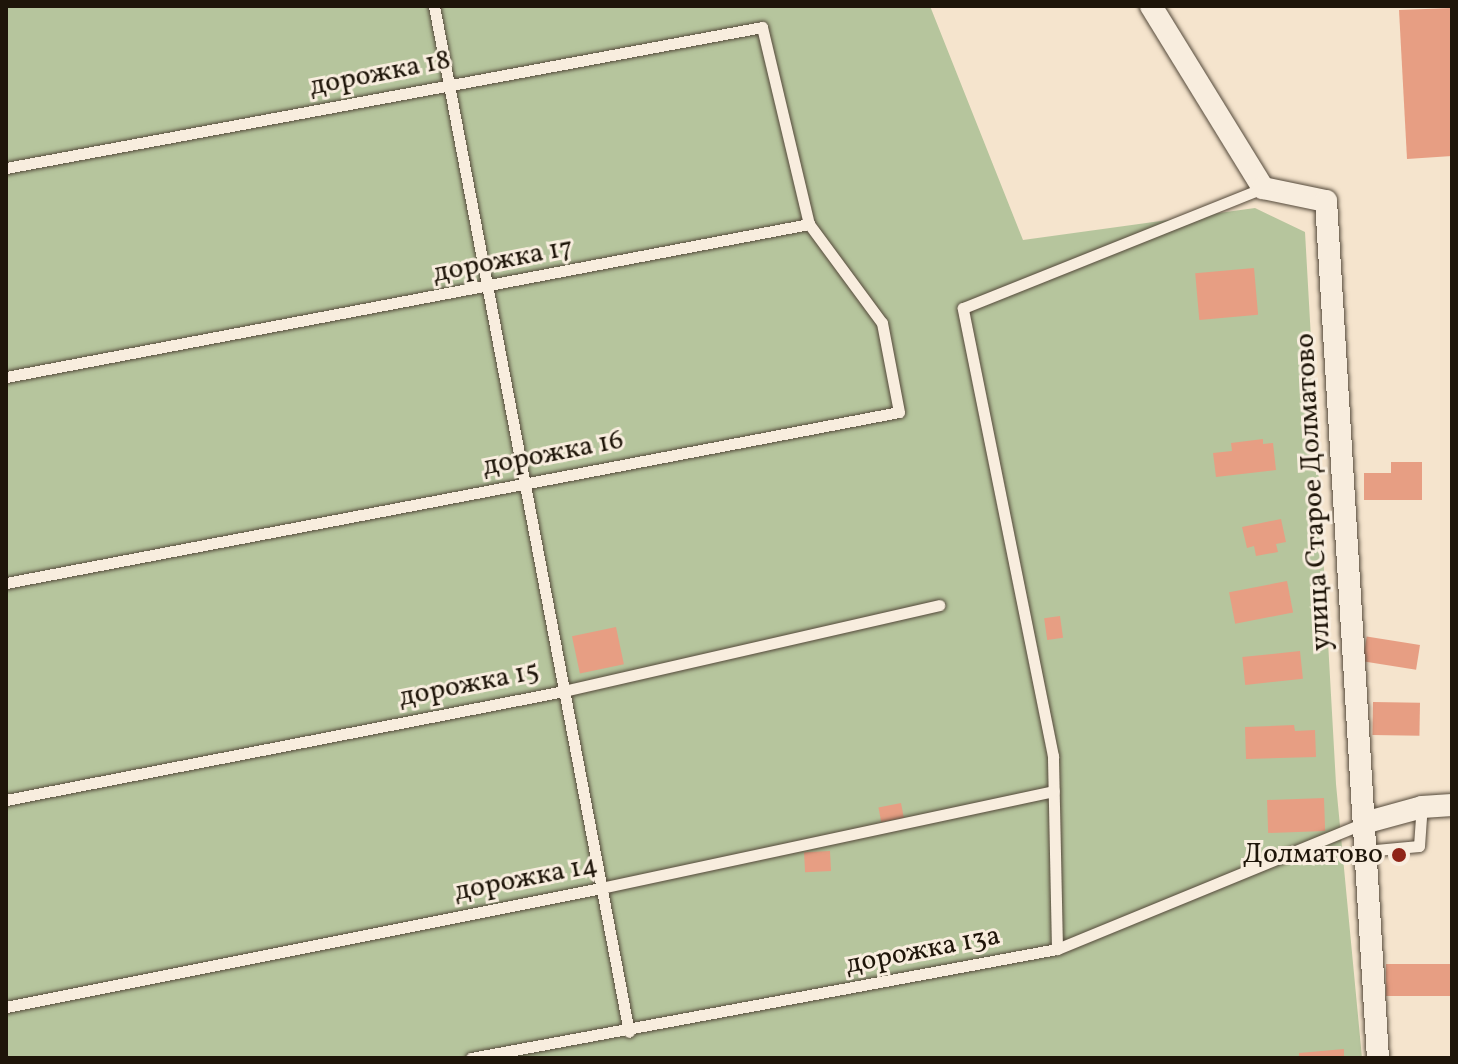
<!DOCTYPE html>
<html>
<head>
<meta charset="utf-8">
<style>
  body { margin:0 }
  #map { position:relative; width:1458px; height:1064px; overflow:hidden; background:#f5e4cd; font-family:Vollkorn,serif }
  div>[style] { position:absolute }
  .green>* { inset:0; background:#b6c59d }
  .building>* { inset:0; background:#e79e83; transform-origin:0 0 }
  .roads { filter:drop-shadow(0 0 2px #54493a) drop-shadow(0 0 2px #54493a) }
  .service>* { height:11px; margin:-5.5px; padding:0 5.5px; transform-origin:5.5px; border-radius:5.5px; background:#f8edde }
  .minor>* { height:22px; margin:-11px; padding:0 11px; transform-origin:11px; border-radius:11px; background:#f8edde }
  .dots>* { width:22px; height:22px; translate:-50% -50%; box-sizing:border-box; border:4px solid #f8edde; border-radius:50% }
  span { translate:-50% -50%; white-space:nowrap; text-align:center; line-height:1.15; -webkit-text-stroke:6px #f8edde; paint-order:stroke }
  .street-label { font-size:28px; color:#1e1509 }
  .poi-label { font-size:28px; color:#1e1509 }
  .right { translate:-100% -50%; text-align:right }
  .frame { position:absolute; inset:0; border:8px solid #1e1509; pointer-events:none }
</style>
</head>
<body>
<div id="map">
  <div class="green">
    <i style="clip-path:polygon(6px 6px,930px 6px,1023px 240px,1255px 208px,1305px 232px,1336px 784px,1362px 1058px,6px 1058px)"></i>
  </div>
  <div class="building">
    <i style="clip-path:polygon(1452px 8px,1452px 156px,1407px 159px,1399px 10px)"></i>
    <i style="left:1254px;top:268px;width:47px;height:59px;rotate:85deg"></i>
    <i style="clip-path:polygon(1263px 439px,1263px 444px,1273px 443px,1276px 470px,1216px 477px,1213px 453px,1232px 451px,1231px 443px)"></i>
    <i style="clip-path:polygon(1391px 462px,1422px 462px,1422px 500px,1364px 500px,1364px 473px,1391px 473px)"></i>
    <i style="clip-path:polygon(1281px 519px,1286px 542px,1276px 544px,1278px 552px,1256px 556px,1254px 546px,1247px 548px,1242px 527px)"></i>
    <i style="left:1287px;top:581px;width:32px;height:59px;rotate:79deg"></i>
    <i style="left:1060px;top:616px;width:22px;height:16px;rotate:82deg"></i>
    <i style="left:616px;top:627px;width:38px;height:45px;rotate:78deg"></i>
    <i style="left:1420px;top:645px;width:25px;height:54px;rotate:99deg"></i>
    <i style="left:1300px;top:651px;width:28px;height:58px;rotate:84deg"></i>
    <i style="left:1373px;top:702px;width:47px;height:33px;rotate:1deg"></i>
    <i style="clip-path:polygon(1294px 725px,1295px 731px,1315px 730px,1316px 757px,1246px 759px,1245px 727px)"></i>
    <i style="left:1324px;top:798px;width:33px;height:57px;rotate:88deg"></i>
    <i style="left:901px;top:803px;width:15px;height:23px;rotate:79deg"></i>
    <i style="left:830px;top:851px;width:20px;height:26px;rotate:87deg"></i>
    <i style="left:1452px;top:964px;width:32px;height:66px;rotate:90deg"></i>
    <i style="clip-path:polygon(1344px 1049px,1344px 1058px,1299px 1058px,1299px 1053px)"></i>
  </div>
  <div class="roads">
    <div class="service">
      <i style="left:434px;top:6px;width:1044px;rotate:79.24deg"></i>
      <i style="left:6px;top:168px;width:769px;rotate:-10.56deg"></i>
      <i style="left:762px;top:27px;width:203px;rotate:76.6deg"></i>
      <i style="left:809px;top:224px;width:817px;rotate:169.21deg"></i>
      <i style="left:6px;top:583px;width:909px;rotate:-10.84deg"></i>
      <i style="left:899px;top:412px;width:91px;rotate:-100.8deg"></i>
      <i style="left:882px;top:323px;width:123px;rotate:-126.4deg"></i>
      <i style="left:6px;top:800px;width:569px;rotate:-11.05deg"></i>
      <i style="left:564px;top:691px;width:385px;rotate:-12.9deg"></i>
      <i style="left:1365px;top:851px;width:54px;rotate:-5.3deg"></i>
      <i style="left:1419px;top:846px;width:39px;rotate:-86deg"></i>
      <i style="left:1057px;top:949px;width:193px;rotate:-91.2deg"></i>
      <i style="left:1053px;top:756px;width:457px;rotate:-101.4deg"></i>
      <i style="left:963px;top:308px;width:323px;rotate:-21.8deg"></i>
      <i style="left:6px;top:1007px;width:607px;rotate:-11.31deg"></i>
      <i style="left:601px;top:888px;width:463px;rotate:-12.1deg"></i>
      <i style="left:471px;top:1058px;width:596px;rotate:-10.54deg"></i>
      <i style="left:1057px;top:949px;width:332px;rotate:-22.3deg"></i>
    </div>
    <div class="minor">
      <i style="left:1151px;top:6px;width:214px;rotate:58.4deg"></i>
      <i style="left:1263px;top:188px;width:64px;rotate:11.7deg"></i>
      <i style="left:1326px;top:201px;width:859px;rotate:86.53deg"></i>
      <i style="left:1364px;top:823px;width:60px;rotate:-15.4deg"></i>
      <i style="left:1422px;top:807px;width:30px;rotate:-4deg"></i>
    </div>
  </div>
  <div class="dots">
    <i style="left:1399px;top:855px;background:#8f2418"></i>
  </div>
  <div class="street-label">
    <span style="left:380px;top:74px;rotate:-11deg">дорожка 18</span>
    <span style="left:503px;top:261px;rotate:-11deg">дорожка 17</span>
    <span style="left:553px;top:454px;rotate:-11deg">дорожка 16</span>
    <span style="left:1314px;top:492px;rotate:-93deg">улица Старое Долматово</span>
    <span style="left:469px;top:685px;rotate:-11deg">дорожка 15</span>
    <span style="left:526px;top:879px;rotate:-11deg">дорожка 14</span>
    <span style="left:923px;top:951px;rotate:-11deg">дорожка 13а</span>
  </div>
  <div class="poi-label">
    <span class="right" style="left:1383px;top:855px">Долматово</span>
  </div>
  <div class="frame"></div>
</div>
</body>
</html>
